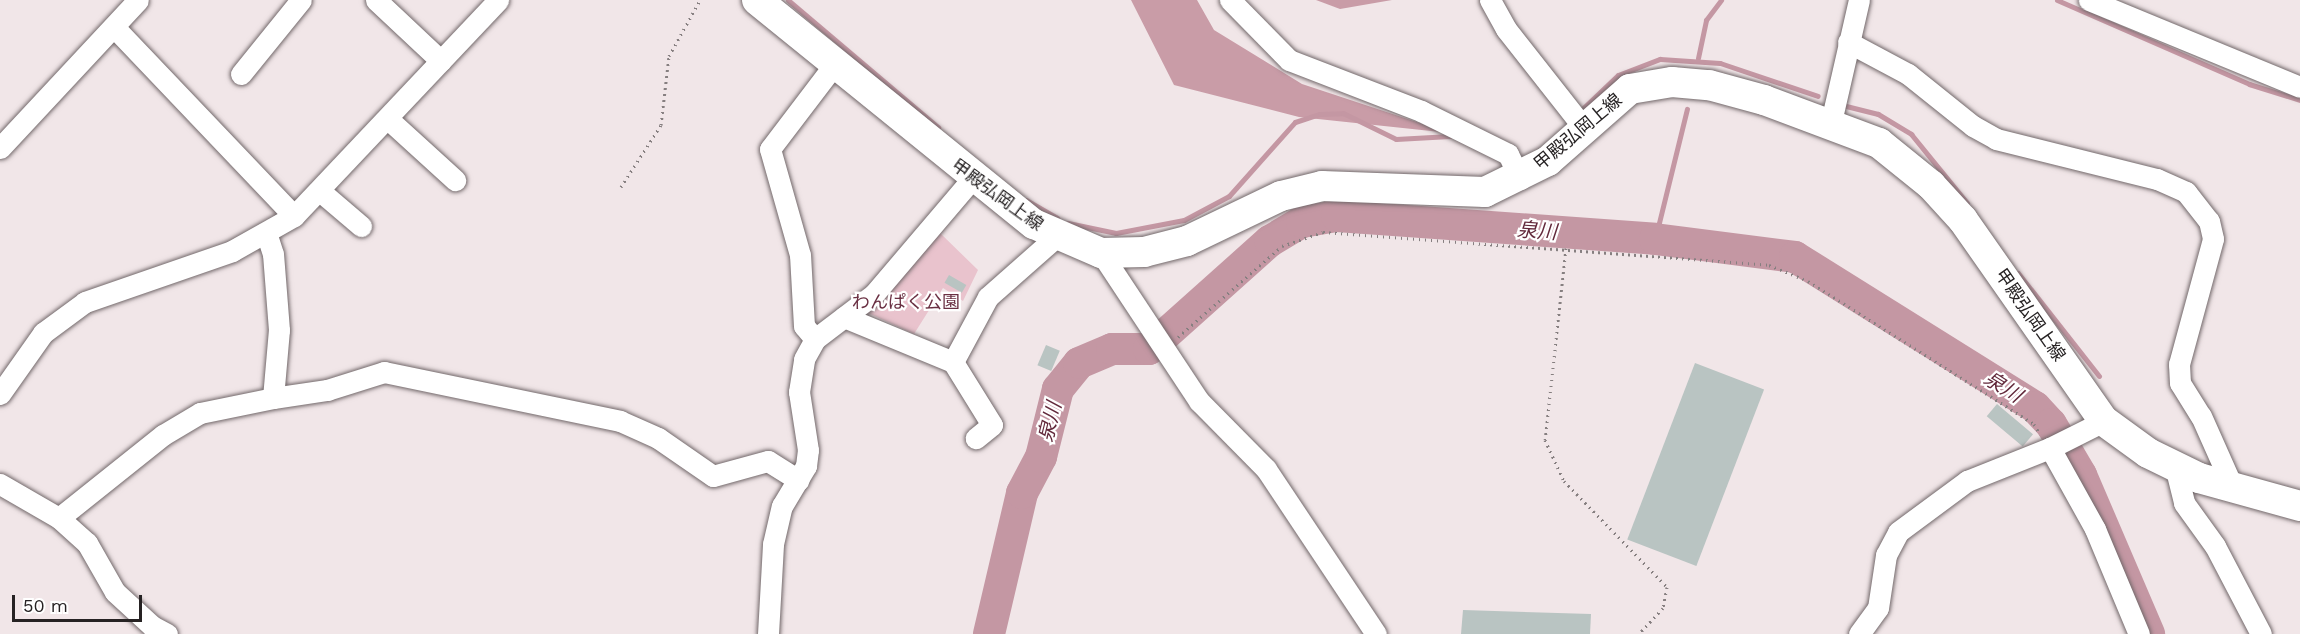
<!DOCTYPE html>
<html>
<head>
<meta charset="utf-8">
<style>
  body { margin:0 }
  #map { position:relative; width:2300px; height:634px; overflow:hidden; background:#f1e6e8; font-family:"Work Sans","Noto Sans JP",sans-serif }
  div>[style] { position:absolute }
  .green>* { inset:0; background:#e9c3cd }
  .forest>* { inset:0; background:#c99ca7 }
  .stream>* { height:5px; margin:-2.5px; padding:0 2.5px; transform-origin:2.5px; border-radius:2.5px; background:#c497a3 }
  .river>* { height:32px; margin:-16px; padding:0 16px; transform-origin:16px; border-radius:16px; background:#c497a3 }
  .building>* { inset:0; background:#b9c4c2; transform-origin:0 0 }
  .path>* { height:3px; margin-top:-1.5px; transform-origin:0; background:repeating-linear-gradient(90deg,#867f80 0 1.5px,transparent 0 6px) }
  .roads { filter:drop-shadow(0 0 2px #72686a) drop-shadow(0 0 2px #72686a) }
  .street>* { height:21px; margin:-10.5px; padding:0 10.5px; transform-origin:10.5px; border-radius:10.5px; background:#fff }
  .secondary>* { height:30px; margin:-15px; padding:0 15px; transform-origin:15px; border-radius:15px; background:#fff }
  span { translate:-50% -50%; white-space:nowrap; text-align:center; line-height:1.15; -webkit-text-stroke:4.5px #fff; paint-order:stroke }
  .street-label { font-size:18px; color:#262223 }
  .park-label { font-size:18px; color:#6a3043 }
  .water-label { font-size:20px; color:#62293b; font-style:italic }
  .scale { position:absolute; left:12px; top:595px; width:130px; height:27px; box-sizing:border-box; border:3px solid #262223; border-top:0; padding-left:8px; font-size:18px; line-height:21px; white-space:nowrap; color:#262223; -webkit-text-stroke:4px #fff; paint-order:stroke }
</style>
</head>
<body>
<div id="map">
  <div class="green">
    <i style="clip-path:polygon(939px 232px,978px 270px,963px 301px,943px 288px,914px 334px,866px 312px)"></i>
  </div>
  <div class="forest">
    <i style="clip-path:polygon(1131px 0,1197px 0,1214px 30px,1302px 84px,1450px 133px,1299px 117px,1174px 85px)"></i>
    <i style="clip-path:polygon(1316px 0,1392px 0,1340px 9px)"></i>
  </div>
  <div class="stream">
    <i style="left:788px;top:0;width:197px;rotate:40.3deg"></i>
    <i style="left:2057px;top:0;width:210px;rotate:23.6deg"></i>
    <i style="left:2249px;top:84px;width:53px;rotate:17.4deg"></i>
    <i style="left:1698px;top:58px;width:39px;rotate:-78deg"></i>
    <i style="left:1706px;top:20px;width:25px;rotate:-53deg"></i>
    <i style="left:1846px;top:106px;width:33px;rotate:14deg"></i>
    <i style="left:1878px;top:114px;width:39px;rotate:31deg"></i>
    <i style="left:1911px;top:134px;width:89px;rotate:50.9deg"></i>
    <i style="left:1578px;top:113px;width:55px;rotate:-43.5deg"></i>
    <i style="left:1618px;top:75px;width:45px;rotate:-20.9deg"></i>
    <i style="left:1660px;top:59px;width:60px;rotate:3.8deg"></i>
    <i style="left:1720px;top:63px;width:103px;rotate:18.6deg"></i>
    <i style="left:1026px;top:200px;width:36px;rotate:30deg"></i>
    <i style="left:1068px;top:223px;width:49px;rotate:11.8deg"></i>
    <i style="left:1116px;top:233px;width:69px;rotate:-10.8deg"></i>
    <i style="left:1184px;top:220px;width:51px;rotate:-28.1deg"></i>
    <i style="left:1229px;top:196px;width:99px;rotate:-48.3deg"></i>
    <i style="left:1295px;top:122px;width:26px;rotate:-18deg"></i>
    <i style="left:1320px;top:114px;width:23px;rotate:-2deg"></i>
    <i style="left:1343px;top:113px;width:59px;rotate:26.1deg"></i>
    <i style="left:1396px;top:139px;width:54px;rotate:-3.2deg"></i>
    <i style="left:1655px;top:239px;width:134px;rotate:-76.2deg"></i>
    <i style="left:2018px;top:273px;width:131px;rotate:51.8deg"></i>
  </div>
  <div class="river">
    <i style="left:989px;top:634px;width:145px;rotate:-76.8deg"></i>
    <i style="left:1022px;top:493px;width:41px;rotate:-62.2deg"></i>
    <i style="left:1041px;top:457px;width:70px;rotate:-76deg"></i>
    <i style="left:1058px;top:389px;width:33px;rotate:-51deg"></i>
    <i style="left:1079px;top:363px;width:36px;rotate:-23deg"></i>
    <i style="left:1112px;top:349px;width:37px"></i>
    <i style="left:1149px;top:349px;width:162px;rotate:-41.8deg"></i>
    <i style="left:1270px;top:241px;width:37px;rotate:-31deg"></i>
    <i style="left:1302px;top:222px;width:36px;rotate:-10deg"></i>
    <i style="left:1337px;top:216px;width:319px;rotate:4.1deg"></i>
    <i style="left:1655px;top:239px;width:141px;rotate:7.3deg"></i>
    <i style="left:1795px;top:257px;width:283px;rotate:32deg"></i>
    <i style="left:2035px;top:407px;width:23px;rotate:47deg"></i>
    <i style="left:2051px;top:424px;width:59px;rotate:59.5deg"></i>
    <i style="left:2081px;top:475px;width:173px;rotate:66.8deg"></i>
  </div>
  <div class="building">
    <i style="left:949px;top:275px;width:20px;height:9px;rotate:30deg"></i>
    <i style="left:1046px;top:345px;width:15px;height:22px;rotate:23deg"></i>
    <i style="left:1695px;top:363px;width:74px;height:189px;rotate:21deg"></i>
    <i style="left:1997px;top:404px;width:47px;height:16px;rotate:40deg"></i>
    <i style="clip-path:polygon(1463px 610px,1591px 614px,1590px 634px,1461px 634px)"></i>
  </div>
  <div class="path">
    <i style="left:621px;top:187px;width:74px;rotate:-57.2deg"></i>
    <i style="left:661px;top:125px;width:69px;rotate:-83.4deg"></i>
    <i style="left:669px;top:56px;width:64px;rotate:-61deg"></i>
    <i style="left:1566px;top:248px;width:193px;rotate:96.2deg"></i>
    <i style="left:1545px;top:440px;width:45px;rotate:65.1deg"></i>
    <i style="left:1564px;top:481px;width:148px;rotate:45.8deg"></i>
    <i style="left:1667px;top:587px;width:21px;rotate:101deg"></i>
    <i style="left:1663px;top:608px;width:35px;rotate:133deg"></i>
    <i style="left:1178px;top:337px;width:138px;rotate:-41.2deg"></i>
    <i style="left:1282px;top:246px;width:43px;rotate:-18.9deg"></i>
    <i style="left:1323px;top:232px;width:447px;rotate:4.2deg"></i>
    <i style="left:1769px;top:265px;width:42px;rotate:22.3deg"></i>
    <i style="left:1808px;top:281px;width:267px;rotate:32.3deg"></i>
    <i style="left:2034px;top:424px;width:12px;rotate:59deg"></i>
  </div>
  <div class="roads">
    <div class="street">
      <i style="left:376px;top:0;width:89px;rotate:43.2deg"></i>
      <i style="left:1230px;top:0;width:84px;rotate:45.5deg"></i>
      <i style="left:1289px;top:60px;width:142px;rotate:21.1deg"></i>
      <i style="left:1421px;top:111px;width:97px;rotate:26.3deg"></i>
      <i style="left:1508px;top:154px;width:28px;rotate:64deg"></i>
      <i style="left:1490px;top:0;width:33px;rotate:61deg"></i>
      <i style="left:1506px;top:29px;width:126px;rotate:51.8deg"></i>
      <i style="left:2089px;top:0;width:228px;rotate:22.4deg"></i>
      <i style="left:114px;top:27px;width:261px;rotate:46.4deg"></i>
      <i style="left:1848px;top:42px;width:68px;rotate:28.1deg"></i>
      <i style="left:1908px;top:74px;width:83px;rotate:38.7deg"></i>
      <i style="left:1973px;top:126px;width:26px;rotate:29deg"></i>
      <i style="left:1996px;top:139px;width:166px;rotate:14deg"></i>
      <i style="left:2157px;top:179px;width:32px;rotate:24deg"></i>
      <i style="left:2186px;top:192px;width:37px;rotate:52deg"></i>
      <i style="left:2209px;top:221px;width:18px;rotate:77deg"></i>
      <i style="left:2213px;top:239px;width:130px;rotate:105.2deg"></i>
      <i style="left:2179px;top:364px;width:19px;rotate:87deg"></i>
      <i style="left:2180px;top:383px;width:39px;rotate:58deg"></i>
      <i style="left:2201px;top:416px;width:79px;rotate:66deg"></i>
      <i style="left:241px;top:74px;width:95px;rotate:-51deg"></i>
      <i style="left:388px;top:119px;width:91px;rotate:42.3deg"></i>
      <i style="left:1831px;top:122px;width:125px;rotate:-77.1deg"></i>
      <i style="left:0;top:148px;width:202px;rotate:-47deg"></i>
      <i style="left:320px;top:191px;width:54px;rotate:40.5deg"></i>
      <i style="left:1101px;top:253px;width:178px;rotate:56.5deg"></i>
      <i style="left:1199px;top:401px;width:95px;rotate:45.4deg"></i>
      <i style="left:1266px;top:469px;width:198px;rotate:56.3deg"></i>
      <i style="left:844px;top:317px;width:118px;rotate:22.4deg"></i>
      <i style="left:953px;top:362px;width:74px;rotate:58.2deg"></i>
      <i style="left:992px;top:425px;width:21px;rotate:141deg"></i>
      <i style="left:815px;top:339px;width:17px;rotate:-130deg"></i>
      <i style="left:804px;top:326px;width:71px;rotate:-93.2deg"></i>
      <i style="left:800px;top:255px;width:110px;rotate:-105.8deg"></i>
      <i style="left:770px;top:149px;width:106px;rotate:-52.7deg"></i>
      <i style="left:953px;top:362px;width:74px;rotate:-61.7deg"></i>
      <i style="left:988px;top:297px;width:92px;rotate:-41.5deg"></i>
      <i style="left:0;top:394px;width:75px;rotate:-54.8deg"></i>
      <i style="left:43px;top:333px;width:52px;rotate:-36.4deg"></i>
      <i style="left:85px;top:302px;width:156px;rotate:-19.1deg"></i>
      <i style="left:232px;top:251px;width:71px;rotate:-29.4deg"></i>
      <i style="left:294px;top:216px;width:297px;rotate:-46.6deg"></i>
      <i style="left:273px;top:398px;width:55px;rotate:-8.4deg"></i>
      <i style="left:327px;top:390px;width:60px;rotate:-17.5deg"></i>
      <i style="left:384px;top:372px;width:241px;rotate:11.7deg"></i>
      <i style="left:620px;top:421px;width:42px;rotate:24.1deg"></i>
      <i style="left:658px;top:438px;width:67px;rotate:34.6deg"></i>
      <i style="left:713px;top:476px;width:57px;rotate:-15.3deg"></i>
      <i style="left:768px;top:461px;width:36px;rotate:32deg"></i>
      <i style="left:2050px;top:448px;width:93px;rotate:60.9deg"></i>
      <i style="left:2095px;top:529px;width:114px;rotate:67.3deg"></i>
      <i style="left:2175px;top:466px;width:38px;rotate:76deg"></i>
      <i style="left:2184px;top:503px;width:53px;rotate:54.2deg"></i>
      <i style="left:2215px;top:546px;width:99px;rotate:62.4deg"></i>
      <i style="left:0;top:484px;width:68px;rotate:30deg"></i>
      <i style="left:59px;top:518px;width:38px;rotate:42deg"></i>
      <i style="left:87px;top:543px;width:56px;rotate:60.3deg"></i>
      <i style="left:115px;top:592px;width:50px;rotate:42.6deg"></i>
      <i style="left:152px;top:626px;width:17px;rotate:28deg"></i>
      <i style="left:59px;top:518px;width:133px;rotate:-38.6deg"></i>
      <i style="left:163px;top:435px;width:43px;rotate:-30.7deg"></i>
      <i style="left:200px;top:413px;width:75px;rotate:-11.6deg"></i>
      <i style="left:273px;top:398px;width:68px;rotate:-85deg"></i>
      <i style="left:279px;top:330px;width:76px;rotate:-94.5deg"></i>
      <i style="left:273px;top:254px;width:20px;rotate:-108deg"></i>
      <i style="left:768px;top:634px;width:90px;rotate:-86.8deg"></i>
      <i style="left:773px;top:544px;width:39px;rotate:-77deg"></i>
      <i style="left:782px;top:506px;width:47px;rotate:-59deg"></i>
      <i style="left:806px;top:466px;width:16px;rotate:-83deg"></i>
      <i style="left:808px;top:450px;width:59px;rotate:-98.8deg"></i>
      <i style="left:799px;top:392px;width:33px;rotate:-81deg"></i>
      <i style="left:804px;top:359px;width:23px;rotate:-61deg"></i>
      <i style="left:815px;top:339px;width:74px;rotate:-37.3deg"></i>
      <i style="left:874px;top:294px;width:151px;rotate:-49.6deg"></i>
      <i style="left:1859px;top:634px;width:32px;rotate:-54deg"></i>
      <i style="left:1878px;top:608px;width:54px;rotate:-81.4deg"></i>
      <i style="left:1886px;top:555px;width:26px;rotate:-62deg"></i>
      <i style="left:1898px;top:532px;width:86px;rotate:-36.5deg"></i>
      <i style="left:1967px;top:481px;width:89px;rotate:-21.7deg"></i>
      <i style="left:2050px;top:448px;width:60px;rotate:-26.6deg"></i>
    </div>
    <div class="secondary">
      <i style="left:757px;top:0;width:356px;rotate:39deg"></i>
      <i style="left:1034px;top:224px;width:73px;rotate:23.4deg"></i>
      <i style="left:1101px;top:253px;width:43px;rotate:-1.3deg"></i>
      <i style="left:1144px;top:252px;width:44px;rotate:-14.3deg"></i>
      <i style="left:1187px;top:241px;width:104px;rotate:-25.6deg"></i>
      <i style="left:1281px;top:196px;width:42px;rotate:-13.7deg"></i>
      <i style="left:1322px;top:186px;width:163px;rotate:2.1deg"></i>
      <i style="left:1485px;top:192px;width:70px;rotate:-26.2deg"></i>
      <i style="left:1548px;top:161px;width:109px;rotate:-41.3deg"></i>
      <i style="left:1630px;top:89px;width:43px;rotate:-9.5deg"></i>
      <i style="left:1672px;top:82px;width:37px;rotate:5deg"></i>
      <i style="left:1709px;top:85px;width:57px;rotate:15.3deg"></i>
      <i style="left:1764px;top:100px;width:123px;rotate:20.5deg"></i>
      <i style="left:1879px;top:143px;width:67px;rotate:38.9deg"></i>
      <i style="left:1931px;top:185px;width:47px;rotate:47.6deg"></i>
      <i style="left:1963px;top:220px;width:246px;rotate:55deg"></i>
      <i style="left:2104px;top:421px;width:54px;rotate:36deg"></i>
      <i style="left:2148px;top:453px;width:57px;rotate:26.1deg"></i>
      <i style="left:2199px;top:478px;width:105px;rotate:15.5deg"></i>
    </div>
  </div>
  <div class="street-label">
    <span style="left:1578px;top:132px;rotate:-40deg">甲殿弘岡上線</span>
    <span style="left:997px;top:195px;rotate:36deg">甲殿弘岡上線</span>
    <span style="left:2030px;top:315px;rotate:55deg">甲殿弘岡上線</span>
  </div>
  <div class="park-label">
    <span style="left:906px;top:302px">わんぱく公園</span>
  </div>
  <div class="water-label">
    <span style="left:1537px;top:231px;rotate:4deg">泉川</span>
    <span style="left:2003px;top:387px;rotate:32deg">泉川</span>
    <span style="left:1050px;top:422px;rotate:-76deg">泉川</span>
  </div>
  <div class="scale">50 m</div>
</div>
</body>
</html>
